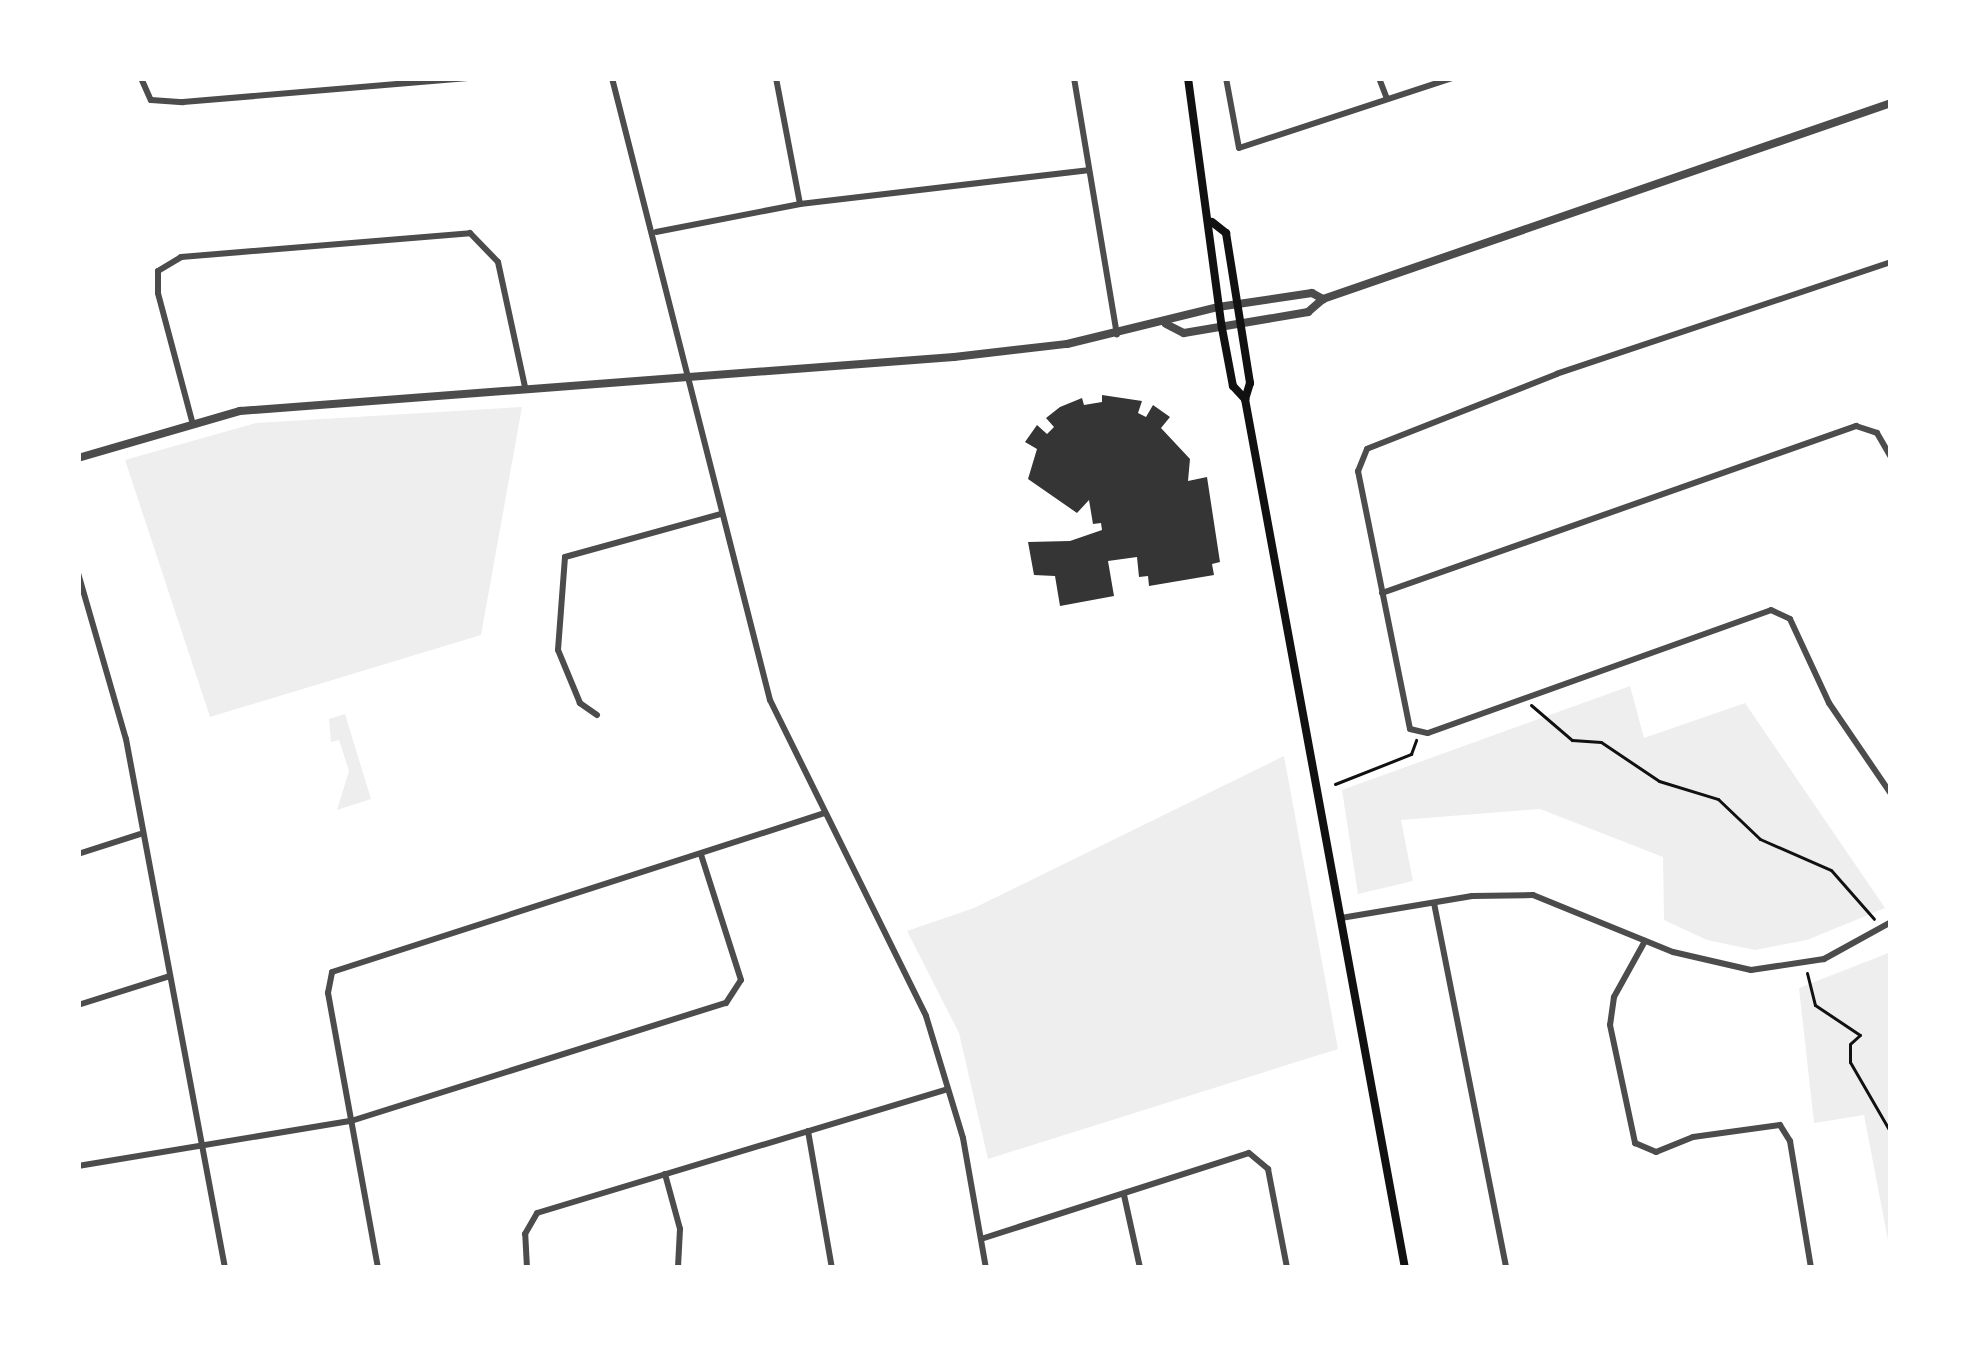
<!DOCTYPE html>
<html>
<head>
<meta charset="utf-8">
<style>
  body { margin:0 }
  #map { position:relative; width:1969px; height:1346px; overflow:hidden; background:#fff; font-family:"Public Sans",sans-serif }
  div>[style] { position:absolute }
  .green>* { inset:0; background:#eee }
  .building>* { inset:0; background:#353535 }
  .path>* { height:3px; margin:-1.5px; padding:0 1.5px; transform-origin:1.5px; border-radius:1.5px; background:#111 }
  .minor>* { height:6px; margin:-3px; padding:0 3px; transform-origin:3px; border-radius:3px; background:#4c4c4c }
  .tertiary>* { height:8px; margin:-4px; padding:0 4px; transform-origin:4px; border-radius:4px; background:#4c4c4c }
  .secondary>* { height:8px; margin:-4px; padding:0 4px; transform-origin:4px; border-radius:4px; background:#111 }
  span { translate:-50% -50%; white-space:nowrap; text-align:center; line-height:1.15; -webkit-text-stroke:9px #fff; paint-order:stroke }
  .frame { position:absolute; inset:0; border:81px solid #fff; pointer-events:none }
</style>
</head>
<body>
<div id="map">
  <div class="green">
    <i style="clip-path:polygon(522px 407px,481px 635px,210px 717px,125px 460px,256px 423px)"></i>
    <i style="clip-path:polygon(1630px 686px,1644px 738px,1745px 703px,1885px 908px,1807px 940px,1755px 950px,1707px 940px,1664px 920px,1663px 857px,1540px 809px,1401px 820px,1413px 881px,1358px 894px,1342px 790px)"></i>
    <i style="clip-path:polygon(345px 714px,371px 799px,337px 810px,349px 771px,339px 740px,331px 742px,329px 719px)"></i>
    <i style="clip-path:polygon(1284px 756px,1338px 1049px,988px 1159px,959px 1033px,907px 931px,974px 908px)"></i>
    <i style="clip-path:polygon(1891px 952px,1891px 1256px,1864px 1115px,1814px 1123px,1799px 988px)"></i>
  </div>
  <div class="building">
    <i style="clip-path:polygon(1102px 395px,1142px 401px,1138px 413px,1146px 417px,1153px 405px,1170px 417px,1161px 428px,1190px 459px,1188px 481px,1207px 477px,1220px 562px,1212px 564px,1214px 575px,1149px 586px,1148px 576px,1139px 577px,1137px 557px,1108px 561px,1114px 596px,1060px 606px,1055px 576px,1034px 575px,1028px 542px,1070px 541px,1102px 530px,1101px 523px,1093px 524px,1089px 500px,1077px 513px,1028px 479px,1037px 449px,1025px 442px,1037px 425px,1047px 434px,1054px 427px,1046px 418px,1060px 407px,1082px 398px,1084px 405px,1102px 402px)"></i>
  </div>
  <div class="path">
    <i style="left:1531px;top:705px;width:54px;rotate:40.5deg"></i>
    <i style="left:1572px;top:740px;width:29px;rotate:4deg"></i>
    <i style="left:1601px;top:742px;width:70px;rotate:33.9deg"></i>
    <i style="left:1659px;top:781px;width:62px;rotate:17deg"></i>
    <i style="left:1718px;top:799px;width:58px;rotate:43.6deg"></i>
    <i style="left:1760px;top:839px;width:77px;rotate:23.6deg"></i>
    <i style="left:1831px;top:870px;width:65px;rotate:48.7deg"></i>
    <i style="left:1335px;top:784px;width:82px;rotate:-21.5deg"></i>
    <i style="left:1411px;top:754px;width:15px;rotate:-70deg"></i>
    <i style="left:1807px;top:973px;width:33px;rotate:76deg"></i>
    <i style="left:1815px;top:1005px;width:54px;rotate:33.7deg"></i>
    <i style="left:1860px;top:1035px;width:13px;rotate:138deg"></i>
    <i style="left:1850px;top:1044px;width:18px;rotate:90deg"></i>
    <i style="left:1850px;top:1062px;width:82px;rotate:60deg"></i>
  </div>
  <div class="minor">
    <i style="left:141px;top:78px;width:24px;rotate:66deg"></i>
    <i style="left:151px;top:100px;width:32px;rotate:4deg"></i>
    <i style="left:183px;top:102px;width:289px;rotate:-4.8deg"></i>
    <i style="left:612px;top:78px;width:642px;rotate:75.75deg"></i>
    <i style="left:770px;top:700px;width:352px;rotate:63.7deg"></i>
    <i style="left:926px;top:1016px;width:127px;rotate:73.1deg"></i>
    <i style="left:963px;top:1138px;width:132px;rotate:80deg"></i>
    <i style="left:776px;top:78px;width:128px;rotate:79.2deg"></i>
    <i style="left:1074px;top:78px;width:260px;rotate:80.5deg"></i>
    <i style="left:1226px;top:78px;width:71px;rotate:79.5deg"></i>
    <i style="left:1239px;top:148px;width:224px;rotate:-18.2deg"></i>
    <i style="left:1379px;top:78px;width:22px;rotate:69deg"></i>
    <i style="left:656px;top:232px;width:147px;rotate:-11deg"></i>
    <i style="left:800px;top:204px;width:290px;rotate:-6.7deg"></i>
    <i style="left:1891px;top:262px;width:352px;rotate:161.5deg"></i>
    <i style="left:1557px;top:374px;width:204px;rotate:158.5deg"></i>
    <i style="left:1367px;top:449px;width:24px;rotate:112deg"></i>
    <i style="left:1358px;top:471px;width:263px;rotate:78.6deg"></i>
    <i style="left:1410px;top:729px;width:18px;rotate:13deg"></i>
    <i style="left:1428px;top:733px;width:364px;rotate:-19.7deg"></i>
    <i style="left:1771px;top:610px;width:21px;rotate:25deg"></i>
    <i style="left:1790px;top:619px;width:93px;rotate:65.1deg"></i>
    <i style="left:1829px;top:703px;width:110px;rotate:55.7deg"></i>
    <i style="left:192px;top:421px;width:132px;rotate:-104.9deg"></i>
    <i style="left:158px;top:293px;width:22px;rotate:-90deg"></i>
    <i style="left:158px;top:271px;width:27px;rotate:-31deg"></i>
    <i style="left:181px;top:257px;width:290px;rotate:-4.7deg"></i>
    <i style="left:470px;top:233px;width:40px;rotate:46deg"></i>
    <i style="left:498px;top:262px;width:128px;rotate:77.8deg"></i>
    <i style="left:78px;top:573px;width:173px;rotate:73.9deg"></i>
    <i style="left:126px;top:739px;width:538px;rotate:79.4deg"></i>
    <i style="left:1382px;top:593px;width:503px;rotate:-19.41deg"></i>
    <i style="left:1856px;top:426px;width:22px;rotate:18deg"></i>
    <i style="left:1877px;top:433px;width:28px;rotate:60deg"></i>
    <i style="left:597px;top:715px;width:21px;rotate:-145deg"></i>
    <i style="left:580px;top:703px;width:57px;rotate:-112.5deg"></i>
    <i style="left:558px;top:650px;width:93px;rotate:-85.7deg"></i>
    <i style="left:565px;top:557px;width:162px;rotate:-15.4deg"></i>
    <i style="left:78px;top:854px;width:65px;rotate:-17.9deg"></i>
    <i style="left:1434px;top:903px;width:372px;rotate:78.8deg"></i>
    <i style="left:1341px;top:918px;width:133px;rotate:-9.5deg"></i>
    <i style="left:1472px;top:896px;width:61px;rotate:-0.9deg"></i>
    <i style="left:1533px;top:895px;width:151px;rotate:22.2deg"></i>
    <i style="left:1673px;top:952px;width:80px;rotate:13deg"></i>
    <i style="left:1751px;top:970px;width:74px;rotate:-8.6deg"></i>
    <i style="left:1824px;top:959px;width:77px;rotate:-28.9deg"></i>
    <i style="left:1645px;top:941px;width:64px;rotate:119deg"></i>
    <i style="left:1614px;top:997px;width:28px;rotate:98deg"></i>
    <i style="left:1610px;top:1025px;width:121px;rotate:78deg"></i>
    <i style="left:1635px;top:1143px;width:23px;rotate:23deg"></i>
    <i style="left:1656px;top:1152px;width:40px;rotate:-22deg"></i>
    <i style="left:1693px;top:1137px;width:88px;rotate:-7.9deg"></i>
    <i style="left:1780px;top:1125px;width:19px;rotate:58deg"></i>
    <i style="left:1790px;top:1141px;width:129px;rotate:80.6deg"></i>
    <i style="left:78px;top:1005px;width:96px;rotate:-17.5deg"></i>
    <i style="left:808px;top:1131px;width:139px;rotate:80.1deg"></i>
    <i style="left:78px;top:1166px;width:277px;rotate:-9.4deg"></i>
    <i style="left:351px;top:1121px;width:393px;rotate:-17.5deg"></i>
    <i style="left:726px;top:1003px;width:27px;rotate:-57deg"></i>
    <i style="left:741px;top:980px;width:131px;rotate:-107.7deg"></i>
    <i style="left:665px;top:1174px;width:57px;rotate:74.7deg"></i>
    <i style="left:680px;top:1229px;width:39px;rotate:93deg"></i>
    <i style="left:1124px;top:1195px;width:75px;rotate:77.6deg"></i>
    <i style="left:981px;top:1239px;width:281px;rotate:-17.8deg"></i>
    <i style="left:1249px;top:1153px;width:25px;rotate:40deg"></i>
    <i style="left:1268px;top:1169px;width:101px;rotate:79.1deg"></i>
    <i style="left:378px;top:1268px;width:280px;rotate:-100.3deg"></i>
    <i style="left:328px;top:993px;width:21px;rotate:-79deg"></i>
    <i style="left:332px;top:972px;width:518px;rotate:-17.88deg"></i>
    <i style="left:527px;top:1268px;width:34px;rotate:-93deg"></i>
    <i style="left:525px;top:1234px;width:24px;rotate:-60deg"></i>
    <i style="left:537px;top:1213px;width:429px;rotate:-16.8deg"></i>
  </div>
  <div class="tertiary">
    <i style="left:1166px;top:324px;width:20px;rotate:27deg"></i>
    <i style="left:1184px;top:333px;width:126px;rotate:-9.6deg"></i>
    <i style="left:1308px;top:312px;width:20px;rotate:-41deg"></i>
    <i style="left:1323px;top:299px;width:601px;rotate:-19.04deg"></i>
    <i style="left:78px;top:458px;width:169px;rotate:-16.2deg"></i>
    <i style="left:240px;top:411px;width:716px;rotate:-4.33deg"></i>
    <i style="left:954px;top:357px;width:114px;rotate:-6.6deg"></i>
    <i style="left:1067px;top:344px;width:155px;rotate:-13.8deg"></i>
    <i style="left:1218px;top:307px;width:95px;rotate:-8.5deg"></i>
    <i style="left:1312px;top:293px;width:13px;rotate:29deg"></i>
  </div>
  <div class="secondary">
    <i style="left:1188px;top:78px;width:252px;rotate:82.3deg"></i>
    <i style="left:1222px;top:328px;width:59px;rotate:79.3deg"></i>
    <i style="left:1233px;top:386px;width:18px;rotate:47deg"></i>
    <i style="left:1212px;top:222px;width:18px;rotate:38deg"></i>
    <i style="left:1226px;top:233px;width:152px;rotate:80.9deg"></i>
    <i style="left:1250px;top:383px;width:17px;rotate:107deg"></i>
    <i style="left:1245px;top:399px;width:884px;rotate:79.57deg"></i>
  </div>
  <div class="frame"></div>
</div>
</body>
</html>
